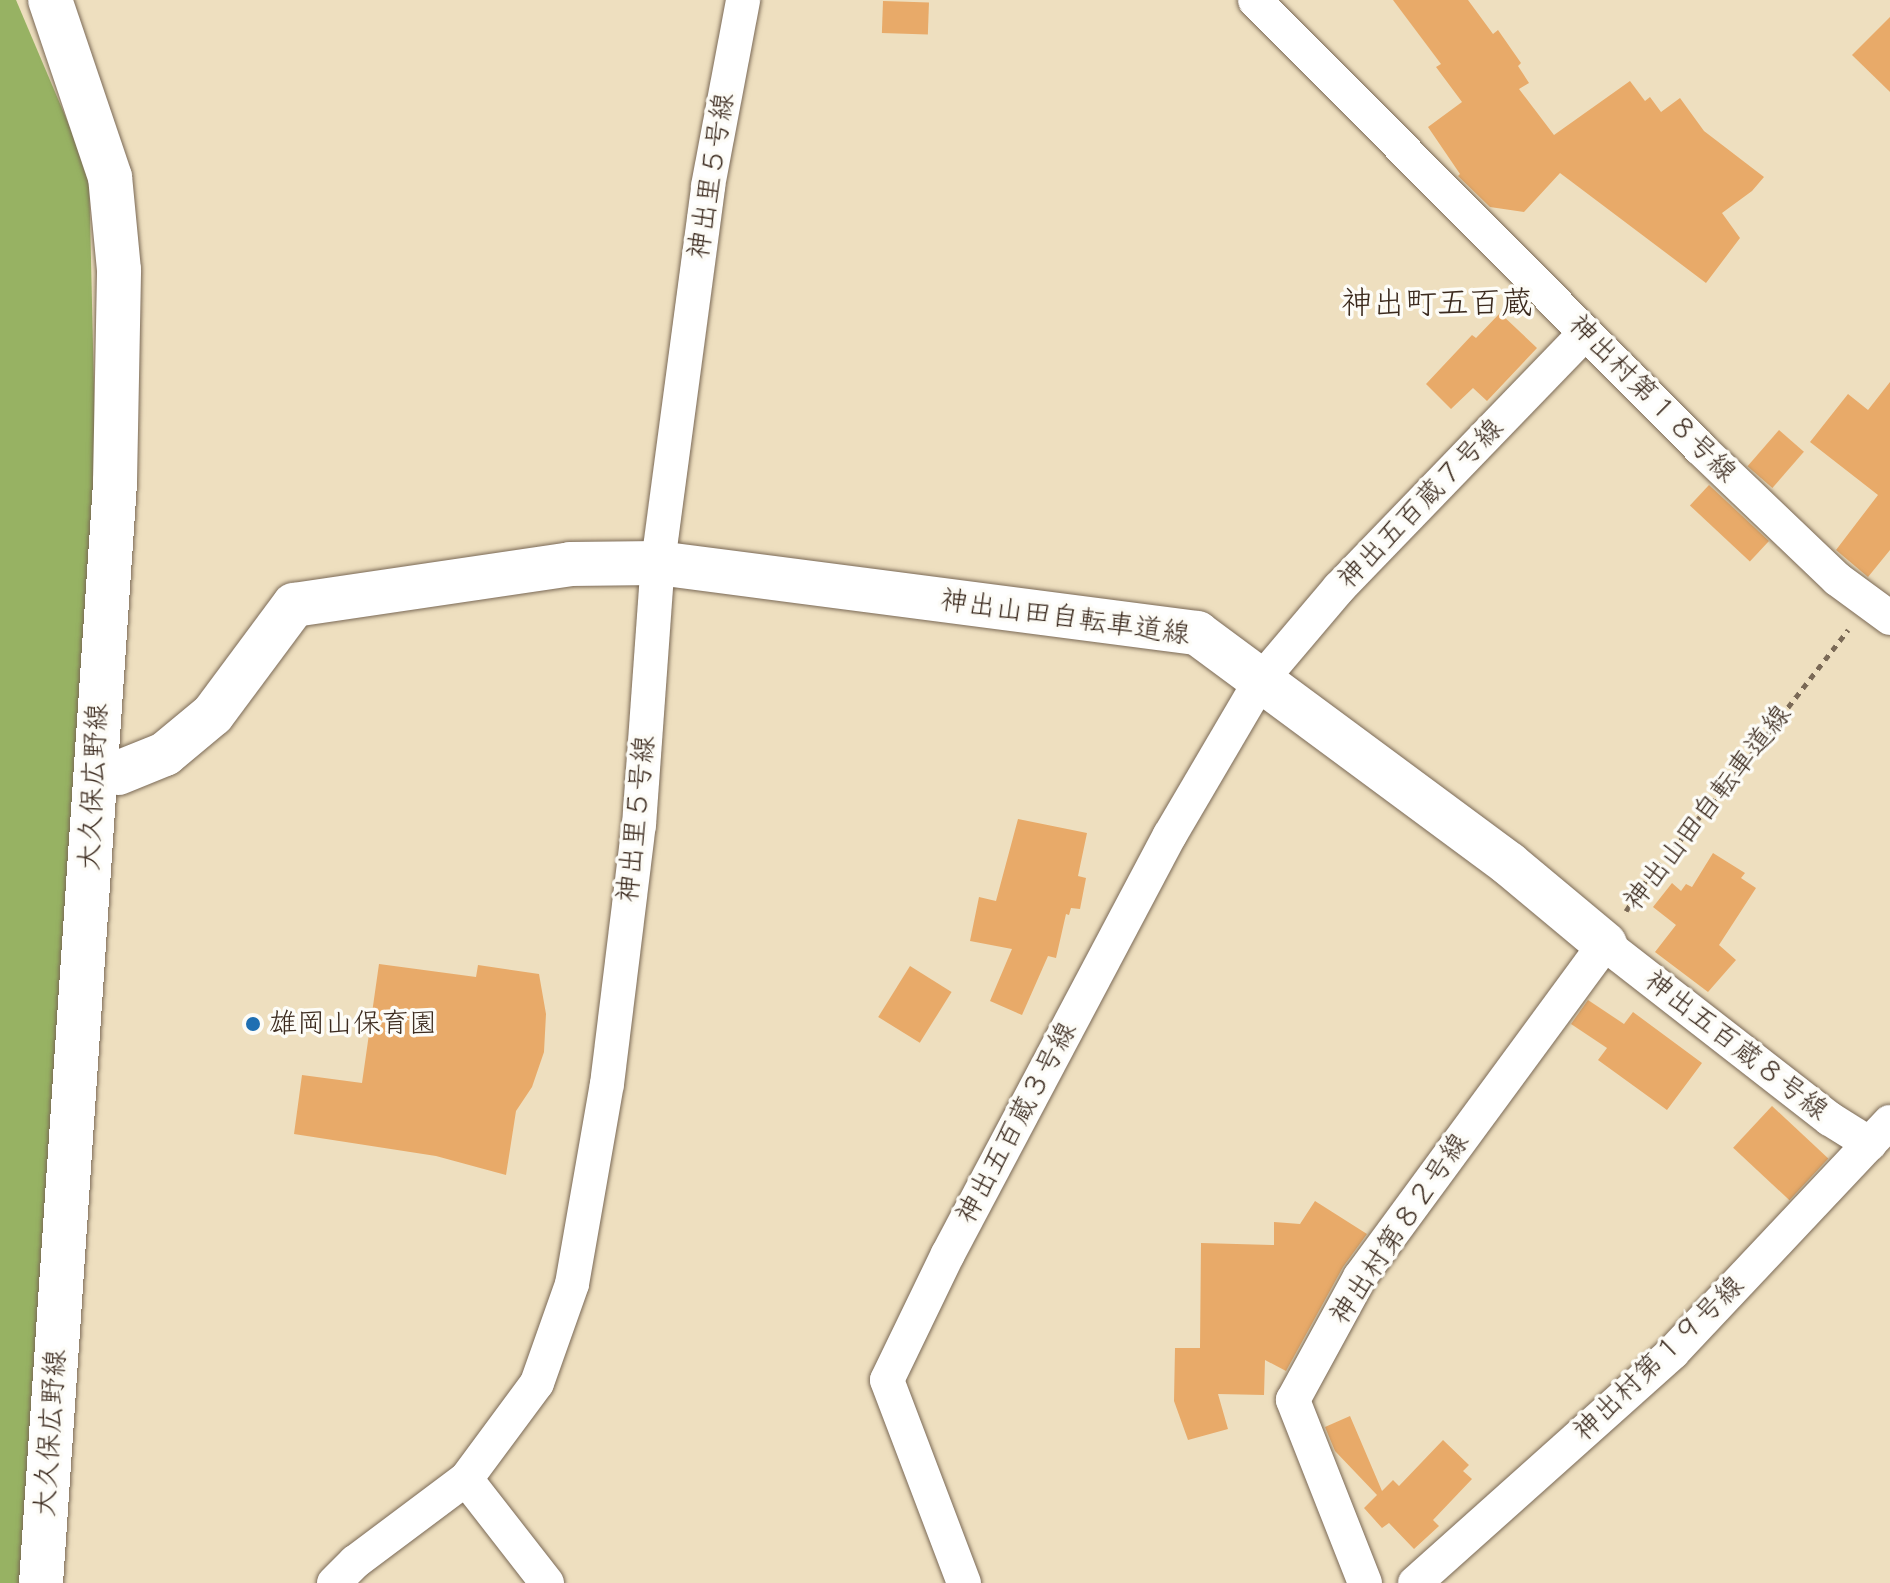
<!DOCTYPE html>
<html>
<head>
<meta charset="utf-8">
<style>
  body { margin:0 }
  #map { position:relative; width:1890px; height:1583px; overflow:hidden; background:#eedfbf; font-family:"Balsamiq Sans","Klee One",sans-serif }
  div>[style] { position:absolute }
  .forest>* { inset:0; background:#97b263 }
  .building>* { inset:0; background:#e8aa69; transform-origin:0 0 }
  .path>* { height:5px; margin-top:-2.5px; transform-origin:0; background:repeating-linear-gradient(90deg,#7a6956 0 6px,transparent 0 12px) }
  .roads { filter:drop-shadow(0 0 2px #7a6956) drop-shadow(0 0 2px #7a6956) }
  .street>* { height:34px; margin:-17px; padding:0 17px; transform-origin:17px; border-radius:17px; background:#fff }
  .secondary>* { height:44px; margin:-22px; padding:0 22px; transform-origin:22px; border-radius:22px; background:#fff }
  .dots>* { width:22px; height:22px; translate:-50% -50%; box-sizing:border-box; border:4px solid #fdfcf7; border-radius:50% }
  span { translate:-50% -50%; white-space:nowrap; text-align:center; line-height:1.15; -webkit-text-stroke:7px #fdfcf7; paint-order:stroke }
  .street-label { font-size:28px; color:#3b2a1e }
  .poi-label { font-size:28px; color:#3b2a1e }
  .left { translate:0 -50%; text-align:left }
  .quarter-label { font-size:32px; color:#3b2a1e }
</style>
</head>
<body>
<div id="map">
  <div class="forest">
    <i style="clip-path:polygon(0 0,16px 0,89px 172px,96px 477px,21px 1583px,0 1583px)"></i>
  </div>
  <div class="building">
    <i style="clip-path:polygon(1393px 0,1468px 0,1493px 34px,1498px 30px,1521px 63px,1518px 66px,1529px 83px,1519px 89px,1554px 135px,1630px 81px,1645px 101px,1650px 97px,1661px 112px,1680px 98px,1704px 131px,1764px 177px,1752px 191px,1722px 213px,1740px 238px,1706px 283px,1560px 173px,1524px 212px,1490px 207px,1458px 176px,1460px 174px,1428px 127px,1462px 102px,1436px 67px,1441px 64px)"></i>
    <i style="left:883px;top:1px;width:46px;height:32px;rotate:2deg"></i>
    <i style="clip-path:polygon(1890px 17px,1890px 92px,1852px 55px)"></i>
    <i style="clip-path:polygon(1500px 313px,1537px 348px,1487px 401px,1473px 388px,1451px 409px,1426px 384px,1472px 335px,1476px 338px)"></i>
    <i style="clip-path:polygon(1890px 382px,1890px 550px,1868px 577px,1836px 550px,1878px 495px,1810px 442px,1848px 394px,1868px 410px)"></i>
    <i style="left:1779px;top:430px;width:33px;height:48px;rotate:41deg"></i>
    <i style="left:1709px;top:485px;width:82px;height:28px;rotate:43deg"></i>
    <i style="clip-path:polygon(1018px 819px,1087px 833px,1078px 876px,1086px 878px,1080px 909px,1071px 908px,1069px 915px,1066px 914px,1056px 958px,1048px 956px,1022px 1015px,990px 1001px,1012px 949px,970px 941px,979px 897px,996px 901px)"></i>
    <i style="clip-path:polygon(1713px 853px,1745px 873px,1741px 878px,1756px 888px,1719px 945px,1736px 960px,1708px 992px,1655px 952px,1676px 925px,1653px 907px,1672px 883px,1681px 891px,1686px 884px,1692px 887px)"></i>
    <i style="clip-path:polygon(379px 964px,476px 977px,478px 965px,539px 974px,546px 1014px,544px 1052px,532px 1087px,516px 1111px,506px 1175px,436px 1156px,294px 1134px,302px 1075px,362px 1083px)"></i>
    <i style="left:910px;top:966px;width:49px;height:60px;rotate:32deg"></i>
    <i style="clip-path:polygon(1588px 1000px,1624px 1024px,1633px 1012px,1702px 1063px,1667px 1110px,1598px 1060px,1607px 1048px,1571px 1024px)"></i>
    <i style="left:1772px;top:1106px;width:77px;height:57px;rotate:43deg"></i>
    <i style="clip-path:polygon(1315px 1201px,1367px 1234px,1343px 1267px,1286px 1371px,1265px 1360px,1264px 1395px,1218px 1394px,1228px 1429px,1188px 1440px,1174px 1401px,1175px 1348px,1200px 1348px,1201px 1243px,1274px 1245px,1274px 1222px,1300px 1224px)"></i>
    <i style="clip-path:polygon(1350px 1416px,1382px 1491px,1393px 1480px,1399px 1486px,1443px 1440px,1469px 1465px,1463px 1471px,1472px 1479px,1433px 1520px,1439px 1526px,1414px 1549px,1389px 1523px,1382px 1528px,1364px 1508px,1377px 1495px,1335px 1451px,1325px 1427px)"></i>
  </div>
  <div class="path">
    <i style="left:1626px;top:911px;width:30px;rotate:-57deg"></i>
    <i style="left:1642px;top:886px;width:159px;rotate:-50.1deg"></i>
    <i style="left:1744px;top:764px;width:170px;rotate:-52.2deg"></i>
  </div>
  <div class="roads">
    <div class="street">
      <i style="left:1255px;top:0;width:631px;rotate:45.19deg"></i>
      <i style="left:1700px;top:448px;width:190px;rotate:43.7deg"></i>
      <i style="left:1837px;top:579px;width:66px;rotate:36.3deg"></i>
      <i style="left:334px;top:1583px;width:30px;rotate:-45deg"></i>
      <i style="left:355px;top:1562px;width:139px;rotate:-36.8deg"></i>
      <i style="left:547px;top:1583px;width:132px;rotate:-127.9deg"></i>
      <i style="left:466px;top:1479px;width:119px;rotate:-53.5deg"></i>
      <i style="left:537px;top:1383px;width:105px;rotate:-70.5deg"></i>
      <i style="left:572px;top:1284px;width:203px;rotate:-80.1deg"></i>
      <i style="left:607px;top:1084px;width:261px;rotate:-83deg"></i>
      <i style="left:639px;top:825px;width:263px;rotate:-85.9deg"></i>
      <i style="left:658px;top:563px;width:380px;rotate:-82.4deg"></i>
      <i style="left:708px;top:186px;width:189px;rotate:-79.3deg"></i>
      <i style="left:964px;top:1583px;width:217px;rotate:-110.8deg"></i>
      <i style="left:887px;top:1380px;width:140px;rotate:-64.2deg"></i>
      <i style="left:948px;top:1254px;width:474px;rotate:-62.1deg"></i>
      <i style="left:1170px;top:835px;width:180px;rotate:-59.6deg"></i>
      <i style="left:1261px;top:680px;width:121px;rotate:-49.7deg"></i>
      <i style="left:1339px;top:588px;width:354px;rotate:-46deg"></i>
      <i style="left:1365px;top:1583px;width:197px;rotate:-111.5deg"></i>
      <i style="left:1293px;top:1400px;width:140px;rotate:-61.4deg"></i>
      <i style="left:1360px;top:1277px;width:413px;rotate:-53.7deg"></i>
      <i style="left:1605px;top:944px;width:285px;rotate:37.9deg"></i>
      <i style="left:1830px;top:1119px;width:47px;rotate:32deg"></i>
      <i style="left:1415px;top:1583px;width:346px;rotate:-41.8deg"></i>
      <i style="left:1673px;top:1352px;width:316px;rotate:-46.7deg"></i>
    </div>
    <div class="secondary">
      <i style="left:118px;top:773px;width:51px;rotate:-22deg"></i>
      <i style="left:165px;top:754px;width:62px;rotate:-39.8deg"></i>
      <i style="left:213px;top:714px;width:136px;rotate:-53.4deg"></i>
      <i style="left:294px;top:605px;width:279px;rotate:-8.4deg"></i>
      <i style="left:570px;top:564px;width:88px;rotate:-0.7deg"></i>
      <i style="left:658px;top:563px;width:544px;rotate:7.4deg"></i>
      <i style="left:1197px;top:633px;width:388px;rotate:36.5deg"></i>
      <i style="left:1509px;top:864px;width:125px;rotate:39.8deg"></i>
      <i style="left:41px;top:1583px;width:1103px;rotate:-86.15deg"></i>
      <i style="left:115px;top:482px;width:212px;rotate:-88.9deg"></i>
      <i style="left:119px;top:270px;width:93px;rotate:-95.5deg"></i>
      <i style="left:110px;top:177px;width:187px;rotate:-108.7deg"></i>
    </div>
  </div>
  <div class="dots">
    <i style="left:253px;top:1024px;background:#1f6fb2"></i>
  </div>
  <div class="street-label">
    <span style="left:712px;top:176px;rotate:-81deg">神出里５号線</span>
    <span style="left:1652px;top:399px;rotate:45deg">神出村第１８号線</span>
    <span style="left:1421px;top:504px;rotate:-46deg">神出五百蔵７号線</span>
    <span style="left:1065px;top:618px;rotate:8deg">神出山田自転車道線</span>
    <span style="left:94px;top:787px;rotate:-87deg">大久保広野線</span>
    <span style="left:1708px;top:808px;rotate:-52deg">神出山田自転車道線</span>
    <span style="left:637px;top:819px;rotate:-84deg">神出里５号線</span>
    <span style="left:1736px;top:1046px;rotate:38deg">神出五百蔵８号線</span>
    <span style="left:1017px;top:1123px;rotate:-62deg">神出五百蔵３号線</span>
    <span style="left:1400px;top:1229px;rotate:-56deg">神出村第８２号線</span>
    <span style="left:1659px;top:1359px;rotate:-44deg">神出村第１９号線</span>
    <span style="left:51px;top:1433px;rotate:-86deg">大久保広野線</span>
  </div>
  <div class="poi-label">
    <span class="left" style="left:269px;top:1024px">雄岡山保育園</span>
  </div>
  <div class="quarter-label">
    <span style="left:1437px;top:304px">神出町五百蔵</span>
  </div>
</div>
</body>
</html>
